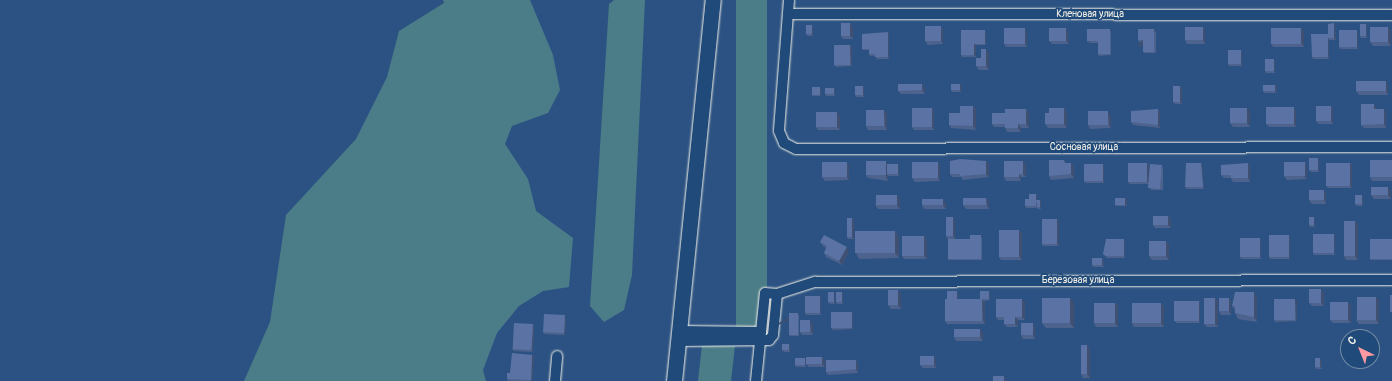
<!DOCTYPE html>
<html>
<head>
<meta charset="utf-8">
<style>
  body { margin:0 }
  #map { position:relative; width:1392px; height:381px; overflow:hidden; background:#2b5282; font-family:Pangolin,sans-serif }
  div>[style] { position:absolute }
  .green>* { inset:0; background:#4b7d88; transform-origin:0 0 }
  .roads { filter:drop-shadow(0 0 1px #f4f1e8) drop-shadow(0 0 1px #f4f1e8) }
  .street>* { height:10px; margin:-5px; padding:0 5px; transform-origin:5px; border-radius:5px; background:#1f4a7a }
  .secondary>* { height:15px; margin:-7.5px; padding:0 7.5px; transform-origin:7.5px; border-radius:7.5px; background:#1f4a7a }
  .wall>* { inset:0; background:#4d638d }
  .shaded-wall>* { inset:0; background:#3f5073; transform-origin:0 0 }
  .building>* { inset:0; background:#5a73a4; transform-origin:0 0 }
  span { translate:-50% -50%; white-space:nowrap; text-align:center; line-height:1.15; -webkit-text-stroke:3.5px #1f4a7a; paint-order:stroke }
  .street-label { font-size:10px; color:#f4f1e8 }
  .north { position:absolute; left:1340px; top:329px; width:40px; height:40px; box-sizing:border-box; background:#1f4a7a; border:1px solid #748da6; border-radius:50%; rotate:317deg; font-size:11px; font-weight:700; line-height:16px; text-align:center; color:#f4f1e8 }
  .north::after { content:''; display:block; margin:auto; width:14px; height:18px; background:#ff9aa2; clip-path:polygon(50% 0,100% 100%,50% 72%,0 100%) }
</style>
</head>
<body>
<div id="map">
  <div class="green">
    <i style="clip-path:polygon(443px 0,530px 0,553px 55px,560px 90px,548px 113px,512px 126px,505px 144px,528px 179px,536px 211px,573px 238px,569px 287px,543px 291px,519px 306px,497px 333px,483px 370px,486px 381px,244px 381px,270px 322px,286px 215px,356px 139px,387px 77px,399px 31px,444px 3px)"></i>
    <i style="clip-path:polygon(614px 0,645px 0,632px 275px,624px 310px,604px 322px,590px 306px,609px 4px)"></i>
    <i style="left:736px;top:0;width:31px;height:327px"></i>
    <i style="clip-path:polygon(702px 345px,735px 346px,731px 381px,698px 381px)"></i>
  </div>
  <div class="roads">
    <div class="street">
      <i style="left:789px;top:0;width:131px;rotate:94.4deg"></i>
      <i style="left:779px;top:131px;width:13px;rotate:67deg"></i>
      <i style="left:784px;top:143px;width:13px;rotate:27deg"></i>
      <i style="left:796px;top:149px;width:596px;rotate:-0.19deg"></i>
      <i style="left:788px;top:14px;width:604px;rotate:0.09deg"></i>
      <i style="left:679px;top:331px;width:82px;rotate:0.7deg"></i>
      <i style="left:678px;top:341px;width:91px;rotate:-0.6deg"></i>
      <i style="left:769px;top:340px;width:6px;rotate:-51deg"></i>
      <i style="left:773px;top:335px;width:41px;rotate:-84.4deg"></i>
      <i style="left:555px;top:381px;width:25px;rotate:-85deg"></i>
      <i style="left:756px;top:381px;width:88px;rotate:-84.2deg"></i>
      <i style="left:765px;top:293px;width:12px;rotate:5deg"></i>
      <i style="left:777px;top:294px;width:40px;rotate:-18deg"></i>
      <i style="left:815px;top:282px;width:577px;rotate:-0.2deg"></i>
    </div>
    <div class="secondary">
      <i style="left:674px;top:381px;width:383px;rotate:-84.2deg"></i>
    </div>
  </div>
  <div class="wall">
    <i style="clip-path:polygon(850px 23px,853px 27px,853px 39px,843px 39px,841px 36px)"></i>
    <i style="clip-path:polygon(1334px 23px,1335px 25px,1336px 40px,1329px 40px,1329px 59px,1313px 59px,1312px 57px,1328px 34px)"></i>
    <i style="clip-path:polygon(812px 25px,813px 27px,813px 36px,808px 36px,806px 34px)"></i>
    <i style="clip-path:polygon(1367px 25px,1367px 38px,1361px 38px,1360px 36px)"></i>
    <i style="clip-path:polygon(941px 26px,943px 30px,943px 44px,928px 45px,925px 41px)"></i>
    <i style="clip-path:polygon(1203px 27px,1205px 31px,1205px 44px,1187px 44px,1185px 40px)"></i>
    <i style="clip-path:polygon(1388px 27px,1391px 30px,1391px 46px,1373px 46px,1370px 42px)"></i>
    <i style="clip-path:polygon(1301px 28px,1304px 32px,1304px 47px,1273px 47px,1271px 44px)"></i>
    <i style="clip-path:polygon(1111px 31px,1111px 55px,1099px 56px,1098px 54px,1098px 43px,1089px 43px,1087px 41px)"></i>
    <i style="clip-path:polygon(1156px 31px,1156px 53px,1144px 53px,1143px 52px,1143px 42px,1139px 42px,1138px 40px)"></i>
    <i style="clip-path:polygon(888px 32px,889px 34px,889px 59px,877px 59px,875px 56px,870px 56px,869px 54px,869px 50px,863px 50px,862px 49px)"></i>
    <i style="clip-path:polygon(986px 32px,986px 45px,976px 45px,976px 57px,962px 57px,961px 55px)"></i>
    <i style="clip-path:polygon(1027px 32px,1027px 47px,1006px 47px,1004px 44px)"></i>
    <i style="clip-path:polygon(1068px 32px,1069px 44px,1052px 44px,1049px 41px)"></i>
    <i style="clip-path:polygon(1358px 32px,1358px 49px,1340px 49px,1339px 47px)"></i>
    <i style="clip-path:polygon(850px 45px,852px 47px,852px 66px,836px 67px,834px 65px)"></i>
    <i style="clip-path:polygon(1241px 50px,1242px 51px,1242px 66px,1229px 66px,1228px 64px)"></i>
    <i style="clip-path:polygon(989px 53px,989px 70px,979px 70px,976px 66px,981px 58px)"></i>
    <i style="clip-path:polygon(1275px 61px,1275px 73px,1266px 73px,1265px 71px)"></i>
    <i style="clip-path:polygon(922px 84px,925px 88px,925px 94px,901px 94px,898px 91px)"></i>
    <i style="clip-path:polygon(960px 84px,961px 85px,961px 92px,952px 92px,951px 90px)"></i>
    <i style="clip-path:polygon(1388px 85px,1388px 95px,1359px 95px,1356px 91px)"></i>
    <i style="clip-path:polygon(1180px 86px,1182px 88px,1182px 104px,1175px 104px,1173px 102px)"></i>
    <i style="clip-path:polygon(1277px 86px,1276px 93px,1265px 93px,1263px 91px)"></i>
    <i style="clip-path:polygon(864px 87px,864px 97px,856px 97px,855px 95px)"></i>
    <i style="clip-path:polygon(834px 88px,835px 90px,835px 96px,826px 96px,825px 94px)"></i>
    <i style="clip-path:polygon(821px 89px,821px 96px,813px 96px,812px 95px)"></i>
    <i style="clip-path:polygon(973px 106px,976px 109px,976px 130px,951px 128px,949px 125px,960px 113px)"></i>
    <i style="clip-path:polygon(1331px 106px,1333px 109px,1333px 124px,1319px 124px,1316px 121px)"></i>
    <i style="clip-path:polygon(932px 108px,934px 112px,934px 130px,914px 130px,912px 127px)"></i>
    <i style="clip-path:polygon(1064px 108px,1067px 112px,1067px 128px,1048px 128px,1045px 124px,1049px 113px)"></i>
    <i style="clip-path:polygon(1377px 108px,1377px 109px,1384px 109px,1386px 113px,1386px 128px,1364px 128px,1361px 125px)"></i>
    <i style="clip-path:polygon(1026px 109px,1029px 113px,1029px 128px,1021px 128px,1021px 132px,1007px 132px,1005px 127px,994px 127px,992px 124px,1005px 113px)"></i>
    <i style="clip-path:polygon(1158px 109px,1160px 112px,1160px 128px,1133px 125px,1131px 122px)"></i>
    <i style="clip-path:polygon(1250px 111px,1250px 127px,1233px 127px,1230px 123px)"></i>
    <i style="clip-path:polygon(1296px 111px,1296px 127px,1269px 127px,1266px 124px)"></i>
    <i style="clip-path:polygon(887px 113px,887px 130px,868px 130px,866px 126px)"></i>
    <i style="clip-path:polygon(1111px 115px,1111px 128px,1090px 129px,1088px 125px)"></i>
    <i style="clip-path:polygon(840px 116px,840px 130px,818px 130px,816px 127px)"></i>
    <i style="clip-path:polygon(1064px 160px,1066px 163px,1074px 166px,1074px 178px,1051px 180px,1049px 176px)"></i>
    <i style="clip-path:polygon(1319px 160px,1319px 172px,1311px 172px,1309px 170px)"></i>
    <i style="clip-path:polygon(1392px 160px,1392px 181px,1372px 181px,1370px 177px)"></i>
    <i style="clip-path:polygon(986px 161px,989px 164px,989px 177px,963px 180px,961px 177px,952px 177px,950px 174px)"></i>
    <i style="clip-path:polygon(1305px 162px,1307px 166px,1307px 179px,1287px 180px,1284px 176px)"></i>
    <i style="clip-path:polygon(1147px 163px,1149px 164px,1149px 184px,1130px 184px,1128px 182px)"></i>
    <i style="clip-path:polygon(1201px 163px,1202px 165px,1204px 189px,1187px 189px,1185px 187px)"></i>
    <i style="clip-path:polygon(1350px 163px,1352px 165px,1352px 188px,1328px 188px,1326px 186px)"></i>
    <i style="clip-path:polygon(888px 164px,899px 166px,899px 176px,888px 176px,888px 181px,868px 178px,866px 175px)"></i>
    <i style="clip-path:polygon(1026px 164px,1026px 177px,1021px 177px,1021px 181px,1006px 181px,1004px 177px)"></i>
    <i style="clip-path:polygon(1103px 164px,1104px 166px,1104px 183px,1085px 183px,1084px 181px)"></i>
    <i style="clip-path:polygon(849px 166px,849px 180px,825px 181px,822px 177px)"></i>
    <i style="clip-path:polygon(940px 166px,940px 181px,915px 182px,912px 178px)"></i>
    <i style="clip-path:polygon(1163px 166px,1163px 190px,1151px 190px,1150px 188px)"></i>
    <i style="clip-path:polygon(1250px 166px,1250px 182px,1233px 182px,1231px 178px,1224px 178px,1221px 175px)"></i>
    <i style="clip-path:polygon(1391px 191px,1391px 199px,1374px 199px,1371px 195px)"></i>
    <i style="clip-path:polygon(1326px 193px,1326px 204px,1312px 204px,1309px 200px)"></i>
    <i style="clip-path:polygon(1036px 194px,1037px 196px,1037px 200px,1041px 202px,1041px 209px,1038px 209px,1037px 208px,1026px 208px,1025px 206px,1029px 199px)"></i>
    <i style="clip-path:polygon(1362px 195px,1363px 197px,1363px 206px,1357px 206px,1355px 204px)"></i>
    <i style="clip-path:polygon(986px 198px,989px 201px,989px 209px,966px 209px,963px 205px)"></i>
    <i style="clip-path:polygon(1125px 198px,1127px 200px,1127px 206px,1117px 206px,1115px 205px)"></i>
    <i style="clip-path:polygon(900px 199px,900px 209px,878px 209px,875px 205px)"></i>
    <i style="clip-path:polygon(946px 203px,946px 209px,924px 209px,922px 205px)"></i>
    <i style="clip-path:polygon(1168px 216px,1171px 220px,1171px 228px,1155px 228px,1153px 225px)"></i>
    <i style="clip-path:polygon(1314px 217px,1315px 219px,1315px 227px,1310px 227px,1309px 225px)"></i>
    <i style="clip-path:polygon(1057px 219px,1059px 221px,1059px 246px,1043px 246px,1042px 244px)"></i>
    <i style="clip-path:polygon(854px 220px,854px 239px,848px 239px,847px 237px)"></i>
    <i style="clip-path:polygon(955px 220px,955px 239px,970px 239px,982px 237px,982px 260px,949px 260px,948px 259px,948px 239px,946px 236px)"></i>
    <i style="clip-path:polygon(1358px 224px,1358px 260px,1346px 260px,1344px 256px)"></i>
    <i style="clip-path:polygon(1019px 230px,1022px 234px,1022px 260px,1001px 260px,999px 257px)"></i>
    <i style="clip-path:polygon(895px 231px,899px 237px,899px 258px,859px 259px,856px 253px)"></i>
    <i style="clip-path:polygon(1335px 235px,1335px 255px,1314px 255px,1313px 253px)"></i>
    <i style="clip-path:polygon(924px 236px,927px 240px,927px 259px,904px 259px,902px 256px)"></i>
    <i style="clip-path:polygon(1290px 237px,1290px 259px,1270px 259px,1269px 257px)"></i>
    <i style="clip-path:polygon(1392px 239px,1392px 260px,1371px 260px,1370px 259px)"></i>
    <i style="clip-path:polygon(1261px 240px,1261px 259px,1241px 259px,1240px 257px)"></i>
    <i style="clip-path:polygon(1125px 241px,1125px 258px,1107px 258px,1103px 254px)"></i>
    <i style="clip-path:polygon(1166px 241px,1169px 245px,1169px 260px,1152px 260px,1149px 256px)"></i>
    <i style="clip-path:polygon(820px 242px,849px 251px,842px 265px,826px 257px,824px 253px,826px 248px,823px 246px)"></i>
    <i style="clip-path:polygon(1103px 259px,1104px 267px,1093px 267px,1092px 265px)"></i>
    <i style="clip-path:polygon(898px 290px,901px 294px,901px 309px,891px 309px,888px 305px)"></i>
    <i style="clip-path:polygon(842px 292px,843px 294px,843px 304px,837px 304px,836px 302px)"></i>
    <i style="clip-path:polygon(835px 293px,835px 304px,830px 304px,828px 302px)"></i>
    <i style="clip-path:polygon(958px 293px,958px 299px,980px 299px,990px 293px,990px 300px,984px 301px,985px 303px,985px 324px,947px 324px,945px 321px,947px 299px)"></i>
    <i style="clip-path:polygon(1324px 293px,1324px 306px,1312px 306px,1309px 303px)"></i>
    <i style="clip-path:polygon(1257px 297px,1257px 322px,1238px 319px,1235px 313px,1235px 310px,1232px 306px)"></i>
    <i style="clip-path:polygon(821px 298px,821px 315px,806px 315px,805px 313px)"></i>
    <i style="clip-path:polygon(1215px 298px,1218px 301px,1218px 327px,1207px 327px,1204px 324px)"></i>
    <i style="clip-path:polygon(1229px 298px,1231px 301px,1231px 315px,1221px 315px,1219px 311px)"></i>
    <i style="clip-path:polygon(1379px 300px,1379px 324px,1359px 324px,1356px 320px)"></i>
    <i style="clip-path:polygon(1199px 301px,1200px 303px,1200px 323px,1176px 323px,1175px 321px)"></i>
    <i style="clip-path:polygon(1297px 301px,1297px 321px,1275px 322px,1274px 320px)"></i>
    <i style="clip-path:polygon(1025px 302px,1025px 320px,1018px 320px,1018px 327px,1007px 327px,1004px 324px,1004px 320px,998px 320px,996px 317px)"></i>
    <i style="clip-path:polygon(1074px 303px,1074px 328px,1046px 328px,1042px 323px)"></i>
    <i style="clip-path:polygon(1115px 303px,1118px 306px,1118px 327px,1096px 327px,1094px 323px)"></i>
    <i style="clip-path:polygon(1351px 305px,1351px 323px,1333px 323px,1330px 320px)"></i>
    <i style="clip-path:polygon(1164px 307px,1164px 327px,1134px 327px,1132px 323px)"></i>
    <i style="clip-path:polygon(852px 312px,853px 314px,853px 329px,833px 330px,831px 328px)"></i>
    <i style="clip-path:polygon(798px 313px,799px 315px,799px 336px,790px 336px,789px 335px)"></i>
    <i style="clip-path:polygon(566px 317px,565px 335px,544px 334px,543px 332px)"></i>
    <i style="clip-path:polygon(813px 324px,813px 335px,802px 335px,800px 332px)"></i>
    <i style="clip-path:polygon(534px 326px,533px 352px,514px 351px,512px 349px)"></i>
    <i style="clip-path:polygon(1035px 327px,1035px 339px,1023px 339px,1021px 335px)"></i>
    <i style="clip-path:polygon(983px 333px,983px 341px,956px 341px,954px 337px)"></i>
    <i style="clip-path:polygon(789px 344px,790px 346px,790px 352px,784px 352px,782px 350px)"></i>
    <i style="clip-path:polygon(1090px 349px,1090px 378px,1083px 378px,1081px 374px)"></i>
    <i style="clip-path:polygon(532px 355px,534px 356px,532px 381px,508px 381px,507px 379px)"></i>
    <i style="clip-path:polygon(822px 357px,825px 360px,825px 367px,809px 367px,806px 364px,806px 367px,796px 367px,795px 365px,805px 358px,806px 360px)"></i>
    <i style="clip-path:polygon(856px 360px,858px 364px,858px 373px,828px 375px,826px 372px)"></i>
    <i style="clip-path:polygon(936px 360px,936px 368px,923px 368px,920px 365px)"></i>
    <i style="clip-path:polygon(1321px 360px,1322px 369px,1316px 369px,1315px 367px)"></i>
  </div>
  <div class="shaded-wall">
    <i style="clip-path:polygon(850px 23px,853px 27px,853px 39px,850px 36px)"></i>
    <i style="clip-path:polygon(1334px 23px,1335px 25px,1336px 40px,1334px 38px)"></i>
    <i style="clip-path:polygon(1366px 24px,1367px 25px,1367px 38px,1366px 36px)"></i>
    <i style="clip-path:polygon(812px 25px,813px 27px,813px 36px,812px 34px)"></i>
    <i style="clip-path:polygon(941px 26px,943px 30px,943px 44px,941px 41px)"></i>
    <i style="clip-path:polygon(1203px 27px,1205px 31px,1205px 44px,1203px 40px)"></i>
    <i style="clip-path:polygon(1388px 27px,1391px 30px,1391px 46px,1388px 42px)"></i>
    <i style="clip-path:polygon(1025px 28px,1027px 32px,1027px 47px,1025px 44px)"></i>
    <i style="clip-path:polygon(1066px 28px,1068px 32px,1069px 44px,1066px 41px)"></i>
    <i style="clip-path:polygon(1301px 28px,1304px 32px,1304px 47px,1301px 43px)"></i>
    <i style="left:1110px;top:29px;width:2px;height:25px;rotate:63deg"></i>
    <i style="left:1154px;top:29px;width:3px;height:23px;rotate:45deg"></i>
    <i style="clip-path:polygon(985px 30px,986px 32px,986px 45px,985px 44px)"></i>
    <i style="clip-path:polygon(1357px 30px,1358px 32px,1358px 49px,1357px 47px)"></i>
    <i style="clip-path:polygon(888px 32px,889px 34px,889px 59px,888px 57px)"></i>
    <i style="clip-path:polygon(1328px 38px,1329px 40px,1329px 59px,1328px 57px)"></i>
    <i style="clip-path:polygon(974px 44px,976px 45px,976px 57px,974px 55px)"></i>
    <i style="clip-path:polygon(850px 45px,852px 47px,852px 66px,851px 65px)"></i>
    <i style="clip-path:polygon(986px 49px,989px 53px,989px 70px,986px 66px)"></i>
    <i style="clip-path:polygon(1241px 50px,1242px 51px,1242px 66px,1241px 64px)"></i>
    <i style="clip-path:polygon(1274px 59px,1275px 61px,1275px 73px,1274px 71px)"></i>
    <i style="clip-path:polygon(1386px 81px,1388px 85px,1388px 95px,1386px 91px)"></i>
    <i style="clip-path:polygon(922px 84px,925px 88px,925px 94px,922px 90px)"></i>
    <i style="clip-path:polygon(960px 84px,961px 85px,961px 92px,960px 90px)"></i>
    <i style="clip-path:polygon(1275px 85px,1277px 86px,1276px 93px,1275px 91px)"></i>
    <i style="clip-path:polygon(863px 86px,864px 87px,864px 97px,863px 95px)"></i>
    <i style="clip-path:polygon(1180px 86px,1182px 88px,1182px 104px,1180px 102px)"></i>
    <i style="clip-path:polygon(820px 87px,821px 89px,821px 96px,820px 95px)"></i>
    <i style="clip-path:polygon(834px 88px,835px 90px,835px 96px,834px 94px)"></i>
    <i style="clip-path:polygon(1374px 104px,1377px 108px,1377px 113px,1374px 109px)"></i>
    <i style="clip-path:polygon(973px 106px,976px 109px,976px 130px,973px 126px)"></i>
    <i style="clip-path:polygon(1331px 106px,1333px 109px,1333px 124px,1331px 121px)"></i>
    <i style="clip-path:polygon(1294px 107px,1296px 111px,1296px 127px,1294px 124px)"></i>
    <i style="clip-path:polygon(932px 108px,934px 112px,934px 130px,932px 127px)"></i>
    <i style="clip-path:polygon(1064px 108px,1067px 112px,1067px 128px,1064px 124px)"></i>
    <i style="clip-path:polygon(1247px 108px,1250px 111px,1250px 127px,1247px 123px)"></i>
    <i style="clip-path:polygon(1026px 109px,1029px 113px,1029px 128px,1026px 124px)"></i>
    <i style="clip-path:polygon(1158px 109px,1160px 112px,1160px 128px,1158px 125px)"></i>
    <i style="clip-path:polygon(1384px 109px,1386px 113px,1386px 128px,1384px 124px)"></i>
    <i style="clip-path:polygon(884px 110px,887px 113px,887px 130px,885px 126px)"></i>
    <i style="clip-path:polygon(1108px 111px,1111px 115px,1111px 128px,1109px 125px)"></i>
    <i style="clip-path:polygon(837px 112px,840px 116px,840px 130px,837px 127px)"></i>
    <i style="clip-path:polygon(1018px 124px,1021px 128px,1021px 132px,1018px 128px)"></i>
    <i style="clip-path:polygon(1318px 158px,1319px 160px,1319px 172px,1318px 170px)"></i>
    <i style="clip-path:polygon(886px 161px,888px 164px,887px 174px,888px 176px,888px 181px,886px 177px)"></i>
    <i style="clip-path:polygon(986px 161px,989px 164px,989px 177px,986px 174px)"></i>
    <i style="clip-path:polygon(1023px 161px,1026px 164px,1026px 177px,1023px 174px)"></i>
    <i style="clip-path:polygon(847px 162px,849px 166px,849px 180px,847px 177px)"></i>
    <i style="clip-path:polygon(938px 162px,940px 166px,940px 181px,938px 178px)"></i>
    <i style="clip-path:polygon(1305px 162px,1307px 166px,1307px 179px,1304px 176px)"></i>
    <i style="clip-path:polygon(1071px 163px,1074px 166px,1074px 178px,1071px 174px)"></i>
    <i style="clip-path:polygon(1147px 163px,1149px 164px,1149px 184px,1147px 182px)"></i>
    <i style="clip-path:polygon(1201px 163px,1202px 165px,1204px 189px,1203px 187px)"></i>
    <i style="clip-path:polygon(1248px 163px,1250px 166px,1250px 182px,1248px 178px)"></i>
    <i style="clip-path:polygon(1350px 163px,1352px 165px,1352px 188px,1350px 186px)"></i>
    <i style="clip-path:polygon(898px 164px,899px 166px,899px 176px,898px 174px)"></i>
    <i style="clip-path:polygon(1103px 164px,1104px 166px,1104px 183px,1103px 181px)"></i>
    <i style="left:1162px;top:165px;width:1px;height:23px;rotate:45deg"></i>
    <i style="clip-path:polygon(1019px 174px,1021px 177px,1021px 181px,1019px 177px)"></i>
    <i style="clip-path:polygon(1388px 187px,1391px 191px,1391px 199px,1388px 195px)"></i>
    <i style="clip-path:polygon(1324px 190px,1326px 193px,1326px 204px,1324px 200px)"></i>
    <i style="clip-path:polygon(1036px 194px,1037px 196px,1037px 208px,1036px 206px)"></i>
    <i style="clip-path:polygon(897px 195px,900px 199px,900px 209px,897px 205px)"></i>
    <i style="clip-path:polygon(1362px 195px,1363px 197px,1363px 206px,1362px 204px)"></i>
    <i style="clip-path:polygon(986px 198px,989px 201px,989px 209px,987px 205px)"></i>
    <i style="clip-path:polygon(1125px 198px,1127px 200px,1127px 206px,1125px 205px)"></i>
    <i style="clip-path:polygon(943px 199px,946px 203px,946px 209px,943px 205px)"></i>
    <i style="clip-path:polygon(1040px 200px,1041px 202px,1041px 209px,1040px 207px)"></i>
    <i style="clip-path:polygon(1168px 216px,1171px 220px,1171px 228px,1168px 225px)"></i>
    <i style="clip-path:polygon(953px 217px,955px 220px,955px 239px,953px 236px)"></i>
    <i style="clip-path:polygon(1314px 217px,1315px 219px,1315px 227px,1314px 225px)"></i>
    <i style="clip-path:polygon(852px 218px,854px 220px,854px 239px,852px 237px)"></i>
    <i style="clip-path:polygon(1057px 219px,1059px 221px,1059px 246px,1057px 244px)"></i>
    <i style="clip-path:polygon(1355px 221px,1358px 224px,1358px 260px,1355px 256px)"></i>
    <i style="clip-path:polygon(1019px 230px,1022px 234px,1022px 260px,1019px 256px)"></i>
    <i style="clip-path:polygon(895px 231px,899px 237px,899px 258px,895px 253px)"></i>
    <i style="clip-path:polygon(1334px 234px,1335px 235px,1335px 255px,1334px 253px)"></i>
    <i style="left:981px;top:235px;width:2px;height:24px;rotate:63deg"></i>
    <i style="clip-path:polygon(1289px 235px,1290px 237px,1290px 259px,1289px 257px)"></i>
    <i style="clip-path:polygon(924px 236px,927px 240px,927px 259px,924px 256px)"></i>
    <i style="clip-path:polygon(1260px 238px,1261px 240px,1261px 259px,1260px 257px)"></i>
    <i style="clip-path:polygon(1124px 239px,1125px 241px,1125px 258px,1124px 256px)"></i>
    <i style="clip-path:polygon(1166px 241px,1169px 245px,1169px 260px,1166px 256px)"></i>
    <i style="clip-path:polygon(847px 247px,849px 251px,842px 265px,839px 261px)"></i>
    <i style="clip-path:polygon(1102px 258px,1103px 259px,1104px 267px,1102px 265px)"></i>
    <i style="clip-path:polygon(1321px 289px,1324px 293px,1324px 306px,1321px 303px)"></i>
    <i style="clip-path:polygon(898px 290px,901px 294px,901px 309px,898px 305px)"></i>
    <i style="clip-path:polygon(957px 291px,958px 293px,958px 302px,957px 300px)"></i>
    <i style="clip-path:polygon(989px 291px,990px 293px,990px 300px,989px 299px)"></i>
    <i style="clip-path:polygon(834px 292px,835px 293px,835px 304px,834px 302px)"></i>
    <i style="clip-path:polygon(842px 292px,843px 294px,843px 304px,842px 302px)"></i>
    <i style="clip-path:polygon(1254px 292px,1257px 297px,1257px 322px,1254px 317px)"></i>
    <i style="clip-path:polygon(820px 296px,821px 298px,821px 315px,820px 313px)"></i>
    <i style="clip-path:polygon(1376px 297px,1379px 300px,1379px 324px,1376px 320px)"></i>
    <i style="clip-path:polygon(1070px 298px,1074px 303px,1074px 328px,1070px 323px)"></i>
    <i style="clip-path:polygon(1215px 298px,1218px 301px,1218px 327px,1215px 324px)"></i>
    <i style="clip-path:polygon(1229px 298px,1231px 301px,1231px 315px,1229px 311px)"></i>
    <i style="clip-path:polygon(982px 299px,985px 303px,985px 324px,983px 320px)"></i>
    <i style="clip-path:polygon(1022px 299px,1025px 302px,1025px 320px,1022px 317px)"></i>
    <i style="clip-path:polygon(1295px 299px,1297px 301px,1297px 321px,1296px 320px)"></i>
    <i style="clip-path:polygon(1199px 301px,1200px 303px,1200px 323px,1199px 321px)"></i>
    <i style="clip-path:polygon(1348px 302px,1351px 305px,1351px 323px,1348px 320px)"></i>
    <i style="clip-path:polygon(1115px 303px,1118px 306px,1118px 327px,1115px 323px)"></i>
    <i style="clip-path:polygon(1161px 303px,1164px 307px,1164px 327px,1161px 323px)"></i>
    <i style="clip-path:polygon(852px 312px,853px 314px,853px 329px,851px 328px)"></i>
    <i style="left:798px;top:313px;width:2px;height:22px;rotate:63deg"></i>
    <i style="clip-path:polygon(565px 315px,566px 317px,565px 335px,564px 333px)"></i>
    <i style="clip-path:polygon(1015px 317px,1018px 320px,1018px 327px,1015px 324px)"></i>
    <i style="clip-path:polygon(810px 320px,813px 324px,813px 335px,811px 332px)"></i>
    <i style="clip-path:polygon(1033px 323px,1035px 327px,1035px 339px,1033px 335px)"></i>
    <i style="clip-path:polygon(533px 324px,534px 326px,533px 352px,531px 350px)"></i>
    <i style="clip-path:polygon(980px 329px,983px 333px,983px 341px,980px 337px)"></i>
    <i style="clip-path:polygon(789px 344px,790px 346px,790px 352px,789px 350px)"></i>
    <i style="clip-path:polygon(1087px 345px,1090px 349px,1090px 378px,1087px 374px)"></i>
    <i style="clip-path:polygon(532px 355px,534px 356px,532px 381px,531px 381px)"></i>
    <i style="clip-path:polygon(934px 356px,936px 360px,936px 368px,934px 365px)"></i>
    <i style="clip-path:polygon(822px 357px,825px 360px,825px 367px,822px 364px)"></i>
    <i style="clip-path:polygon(805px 358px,806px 360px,806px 367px,805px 365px)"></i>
    <i style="clip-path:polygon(1320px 358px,1321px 360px,1322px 369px,1320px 367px)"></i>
    <i style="clip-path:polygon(856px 360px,858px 364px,858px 373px,856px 369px)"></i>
    <i style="clip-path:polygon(1004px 376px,1006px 379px,1006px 381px,1004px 381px)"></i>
  </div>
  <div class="building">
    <i style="left:841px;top:23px;width:9px;height:13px"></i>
    <i style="clip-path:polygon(1334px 23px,1334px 38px,1328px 38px,1328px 57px,1312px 57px,1311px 34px,1328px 34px,1328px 24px)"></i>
    <i style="left:1360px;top:24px;width:6px;height:12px"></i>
    <i style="left:806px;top:25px;width:6px;height:9px"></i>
    <i style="left:941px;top:26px;width:15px;height:16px;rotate:90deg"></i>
    <i style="left:1185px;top:27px;width:18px;height:13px"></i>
    <i style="left:1370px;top:27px;width:18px;height:15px"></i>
    <i style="left:1004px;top:28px;width:21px;height:16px"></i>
    <i style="left:1049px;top:28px;width:17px;height:13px"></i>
    <i style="left:1271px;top:28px;width:30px;height:16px"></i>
    <i style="clip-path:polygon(1087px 29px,1110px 29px,1110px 54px,1098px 54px,1098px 41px,1087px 41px)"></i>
    <i style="clip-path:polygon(1138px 29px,1154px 29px,1154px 52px,1143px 52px,1143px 40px,1138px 40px)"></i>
    <i style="clip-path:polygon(961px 30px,985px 30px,985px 44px,974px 44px,974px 55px,961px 55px)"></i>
    <i style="left:1339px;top:30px;width:18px;height:17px"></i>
    <i style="clip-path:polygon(888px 32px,888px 57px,875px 57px,875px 54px,869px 54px,869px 49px,862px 49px,862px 34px)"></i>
    <i style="left:834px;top:45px;width:16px;height:20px"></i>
    <i style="clip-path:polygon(981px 49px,986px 49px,986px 66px,976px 66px,976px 58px,981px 58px)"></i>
    <i style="left:1228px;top:50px;width:13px;height:14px"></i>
    <i style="left:1265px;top:59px;width:9px;height:12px"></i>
    <i style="left:1356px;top:81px;width:30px;height:10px"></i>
    <i style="clip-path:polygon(898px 84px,922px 84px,922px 90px,898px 91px)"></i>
    <i style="left:951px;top:84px;width:9px;height:6px"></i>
    <i style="left:1263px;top:85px;width:12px;height:6px"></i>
    <i style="left:855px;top:86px;width:8px;height:9px"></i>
    <i style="left:1173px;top:86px;width:7px;height:16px"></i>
    <i style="left:812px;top:87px;width:8px;height:8px"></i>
    <i style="left:825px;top:88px;width:9px;height:6px"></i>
    <i style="clip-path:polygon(1361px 104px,1374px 104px,1374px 109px,1384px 109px,1384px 124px,1361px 125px)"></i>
    <i style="clip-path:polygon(960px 106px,973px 106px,973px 126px,949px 125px,949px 113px,960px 113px)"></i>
    <i style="left:1316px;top:106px;width:15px;height:15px"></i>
    <i style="left:1266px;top:107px;width:28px;height:17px"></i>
    <i style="left:912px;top:108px;width:20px;height:19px"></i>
    <i style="clip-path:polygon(1049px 108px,1064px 108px,1064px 124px,1045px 124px,1045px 113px,1049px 113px)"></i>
    <i style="left:1230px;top:108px;width:17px;height:15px"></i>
    <i style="clip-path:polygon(1005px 109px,1026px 109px,1026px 124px,1018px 124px,1018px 128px,1005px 128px,1005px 124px,992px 124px,992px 113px,1005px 113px)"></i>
    <i style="clip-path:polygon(1158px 109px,1158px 125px,1131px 122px,1131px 111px)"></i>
    <i style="left:866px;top:110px;width:18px;height:16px"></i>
    <i style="left:1088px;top:111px;width:20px;height:14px"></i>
    <i style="left:816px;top:112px;width:21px;height:15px"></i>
    <i style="left:1309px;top:158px;width:9px;height:12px"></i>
    <i style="clip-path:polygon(960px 159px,986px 161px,986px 174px,960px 176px,960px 174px,950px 174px,950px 161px)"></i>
    <i style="clip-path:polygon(1049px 160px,1064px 160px,1064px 163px,1071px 163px,1071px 174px,1049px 176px)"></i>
    <i style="left:1370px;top:160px;width:22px;height:17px"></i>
    <i style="left:866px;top:161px;width:20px;height:14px"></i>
    <i style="clip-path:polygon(1004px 161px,1023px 161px,1023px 174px,1019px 174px,1019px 177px,1004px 177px)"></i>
    <i style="left:822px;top:162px;width:25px;height:15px"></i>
    <i style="left:912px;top:162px;width:26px;height:16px"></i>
    <i style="left:1284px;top:162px;width:21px;height:14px"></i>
    <i style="left:1128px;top:163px;width:19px;height:19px"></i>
    <i style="clip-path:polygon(1186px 163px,1201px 163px,1203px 187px,1185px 187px)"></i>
    <i style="clip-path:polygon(1248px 163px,1248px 178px,1231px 178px,1231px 175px,1221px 175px,1221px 165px)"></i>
    <i style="left:1350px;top:163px;width:23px;height:24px;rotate:90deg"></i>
    <i style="left:898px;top:164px;width:10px;height:11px;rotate:90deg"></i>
    <i style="left:1103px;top:164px;width:17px;height:19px;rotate:90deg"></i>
    <i style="left:1150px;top:164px;width:12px;height:24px;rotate:5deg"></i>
    <i style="left:1371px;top:187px;width:17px;height:8px"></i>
    <i style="left:1309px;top:190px;width:15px;height:10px"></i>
    <i style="clip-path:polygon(1029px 194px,1036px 194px,1036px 206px,1025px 206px,1025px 199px,1029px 199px)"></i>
    <i style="left:876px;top:195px;width:21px;height:10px"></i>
    <i style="left:1362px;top:195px;width:9px;height:7px;rotate:90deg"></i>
    <i style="left:963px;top:198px;width:23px;height:7px"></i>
    <i style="left:1115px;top:198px;width:10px;height:7px"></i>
    <i style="left:922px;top:199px;width:21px;height:6px"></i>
    <i style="clip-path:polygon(1036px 200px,1040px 200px,1040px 207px,1037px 207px)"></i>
    <i style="left:1153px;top:216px;width:15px;height:9px"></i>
    <i style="left:946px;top:217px;width:7px;height:19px"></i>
    <i style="left:1309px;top:217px;width:5px;height:8px"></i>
    <i style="left:847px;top:218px;width:5px;height:19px"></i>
    <i style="left:1057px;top:219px;width:25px;height:15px;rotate:90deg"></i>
    <i style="left:1344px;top:221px;width:11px;height:35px"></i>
    <i style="left:999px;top:230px;width:20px;height:27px"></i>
    <i style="left:855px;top:231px;width:40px;height:22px"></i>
    <i style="left:1313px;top:234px;width:21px;height:19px"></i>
    <i style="clip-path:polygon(824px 235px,847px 247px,839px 261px,824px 253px,827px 246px,820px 242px)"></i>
    <i style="clip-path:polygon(970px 235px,981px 235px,981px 259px,948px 259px,948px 239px,970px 239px)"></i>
    <i style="left:1289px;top:235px;width:22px;height:20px;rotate:90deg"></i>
    <i style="left:924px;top:236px;width:20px;height:22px;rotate:90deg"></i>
    <i style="left:1240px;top:238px;width:20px;height:19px"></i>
    <i style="clip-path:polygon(1106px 239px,1124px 239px,1124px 256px,1106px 256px,1103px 254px)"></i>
    <i style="left:1370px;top:239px;width:22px;height:20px"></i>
    <i style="left:1149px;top:241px;width:17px;height:15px"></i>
    <i style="left:1092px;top:258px;width:10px;height:7px"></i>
    <i style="left:1309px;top:289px;width:12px;height:14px"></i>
    <i style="left:888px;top:290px;width:10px;height:15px"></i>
    <i style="left:947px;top:291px;width:10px;height:8px"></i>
    <i style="left:980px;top:291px;width:9px;height:8px"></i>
    <i style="left:828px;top:292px;width:6px;height:10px"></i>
    <i style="left:836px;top:292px;width:6px;height:10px"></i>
    <i style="clip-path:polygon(1235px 292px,1254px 292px,1254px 317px,1235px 313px,1235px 306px,1232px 306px)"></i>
    <i style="left:1390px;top:295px;width:2px;height:17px"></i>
    <i style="left:820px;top:296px;width:17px;height:15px;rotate:90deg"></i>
    <i style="left:1357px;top:297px;width:19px;height:23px"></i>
    <i style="left:1042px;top:298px;width:28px;height:25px"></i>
    <i style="left:1204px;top:298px;width:11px;height:26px"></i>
    <i style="left:1219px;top:298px;width:10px;height:13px"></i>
    <i style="left:945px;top:299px;width:37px;height:22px"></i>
    <i style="clip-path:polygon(996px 299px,1022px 299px,1022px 317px,1015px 317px,1015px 324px,1004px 324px,1004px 317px,996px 317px)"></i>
    <i style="left:1274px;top:299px;width:21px;height:21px"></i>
    <i style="left:1174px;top:301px;width:25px;height:20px"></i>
    <i style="left:1330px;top:302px;width:18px;height:18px"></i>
    <i style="left:1094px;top:303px;width:21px;height:20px"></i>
    <i style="left:1132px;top:303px;width:29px;height:20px"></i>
    <i style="left:831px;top:312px;width:21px;height:16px"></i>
    <i style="left:789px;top:313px;width:9px;height:22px"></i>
    <i style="left:544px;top:314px;width:21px;height:18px;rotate:3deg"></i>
    <i style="left:800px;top:320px;width:10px;height:12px"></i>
    <i style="left:514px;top:323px;width:19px;height:26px;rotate:3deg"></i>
    <i style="left:1021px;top:323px;width:12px;height:12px"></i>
    <i style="left:954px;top:329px;width:26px;height:8px"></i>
    <i style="left:782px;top:344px;width:7px;height:6px"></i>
    <i style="left:1081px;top:345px;width:6px;height:29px"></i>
    <i style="clip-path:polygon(512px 353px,532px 355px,531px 380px,507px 379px,507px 373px,510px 373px)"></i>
    <i style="left:920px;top:356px;width:14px;height:9px"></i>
    <i style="left:806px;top:357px;width:16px;height:7px"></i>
    <i style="left:795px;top:358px;width:10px;height:7px"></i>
    <i style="left:1315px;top:358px;width:5px;height:9px"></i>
    <i style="clip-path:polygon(826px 360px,856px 360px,856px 369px,826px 372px)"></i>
    <i style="left:993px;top:376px;width:11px;height:5px"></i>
  </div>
  <div class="street-label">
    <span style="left:1090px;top:15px">Кленовая улица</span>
    <span style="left:1084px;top:148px">Сосновая улица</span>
    <span style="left:1078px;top:281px">Берёзовая улица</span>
  </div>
  <div class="north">С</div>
</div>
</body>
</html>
